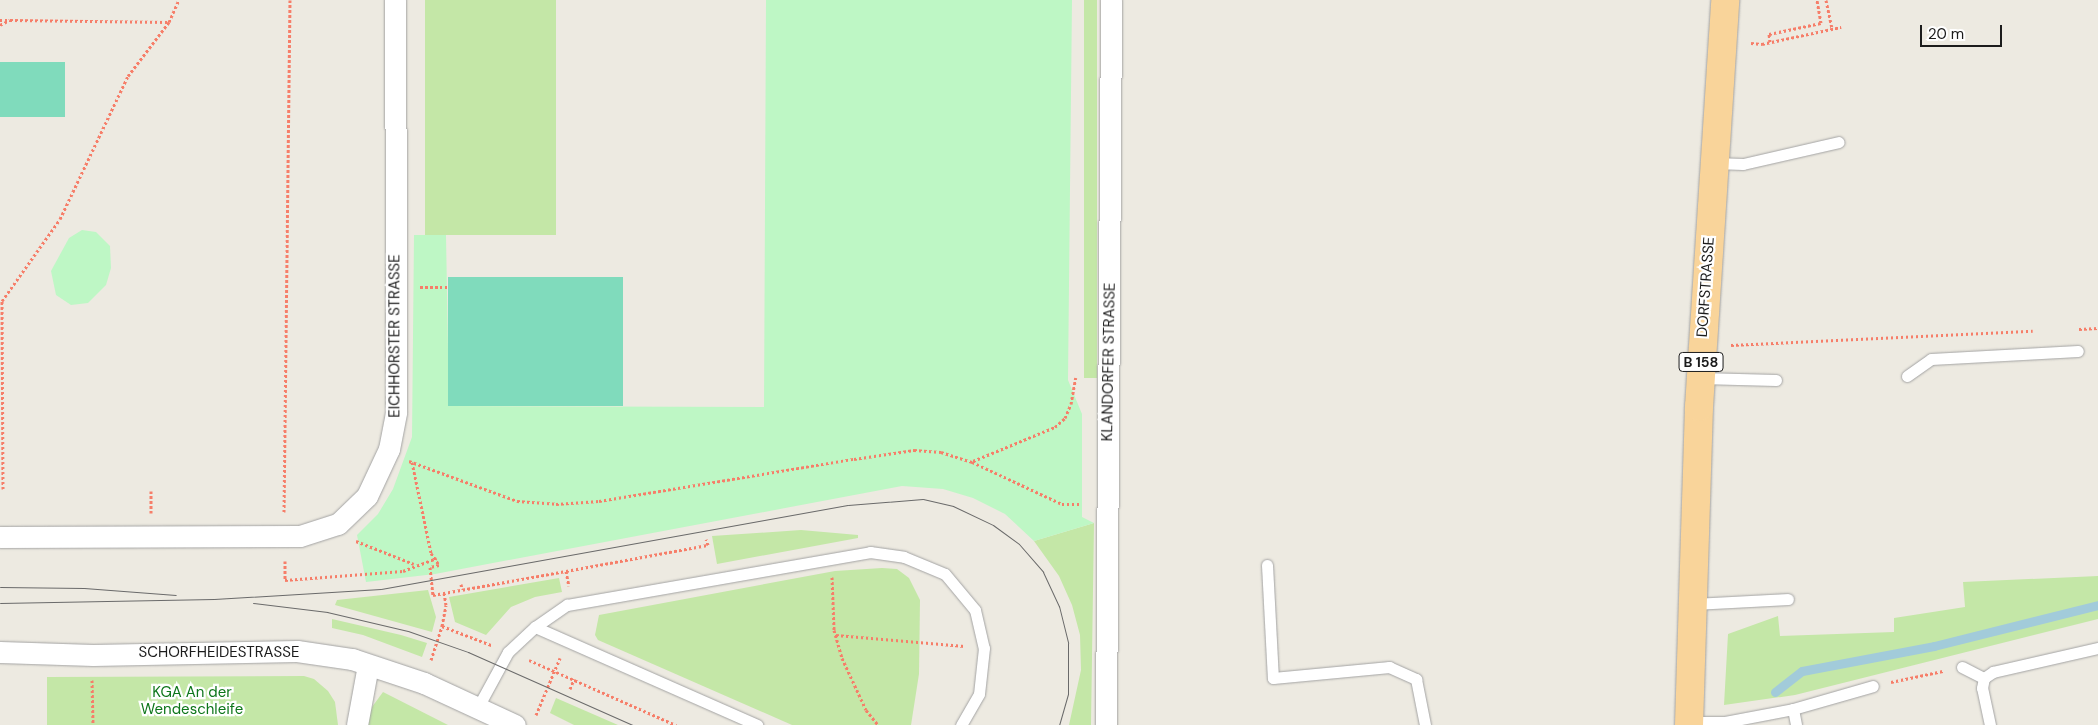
<!DOCTYPE html>
<html>
<head>
<meta charset="utf-8">
<style>
  body { margin:0 }
  #map { position:relative; width:2098px; height:725px; overflow:hidden; background:#edeae1; font-family:"DM Sans",sans-serif }
  div>[style] { position:absolute }
  .grass>* { inset:0; background:#c4e7a7; transform-origin:0 0 }
  .park>* { inset:0; background:#bef7c5 }
  .pitch>* { inset:0; background:#80dbbc; transform-origin:0 0 }
  .stream>* { height:9px; margin:-4.5px; padding:0 4.5px; transform-origin:4.5px; border-radius:4.5px; background:#a2cbda }
  .path>* { height:3px; margin-top:-1.5px; transform-origin:0; background:repeating-linear-gradient(90deg,#f67e69 0 2.5px,transparent 0 5px) }
  .roads { filter:drop-shadow(0 0 1px #a3a3a3) drop-shadow(0 0 1px #a3a3a3) }
  .lane>* { height:11px; margin:-5.5px; padding:0 5.5px; transform-origin:5.5px; border-radius:5.5px; background:#fff }
  .street>* { height:21px; margin:-10.5px; padding:0 10.5px; transform-origin:10.5px; border-radius:10.5px; background:#fff }
  .primary>* { height:28px; margin:-14px; padding:0 14px; transform-origin:14px; border-radius:14px; background:#f9d49a }
  .tram>* { height:1px; margin:-0.5px; padding:0 0.5px; transform-origin:0.5px; border-radius:0.5px; background:#6a6a6a }
  span { translate:-50% -50%; white-space:nowrap; text-align:center; line-height:1.15; -webkit-text-stroke:4.5px #fff; paint-order:stroke }
  .shield-label span { padding:1px 4px; background:#fff; border:1px solid; border-radius:4px; -webkit-text-stroke-width:0 }
  .shield-label { font-size:14px; color:#1c1c1c; font-weight:700 }
  .street-label { font-size:15px; color:#1c1c1c }
  .park-label { font-size:15px; color:#0e761b }
  .scale { position:absolute; left:1920px; top:25px; width:82px; height:22px; box-sizing:border-box; border:2px solid #1c1c1c; border-top:0; padding-left:6px; font-size:15px; line-height:18px; white-space:nowrap; color:#1c1c1c; -webkit-text-stroke:4px #fff; paint-order:stroke }
</style>
</head>
<body>
<div id="map">
  <div class="grass">
    <i style="left:425px;top:0;width:131px;height:235px"></i>
    <i style="left:1084px;top:0;width:13px;height:378px"></i>
    <i style="clip-path:polygon(1094px 523px,1091px 725px,1069px 725px,1081px 670px,1080px 635px,1072px 605px,1059px 576px,1034px 541px)"></i>
    <i style="clip-path:polygon(801px 530px,858px 535px,858px 538px,717px 564px,712px 536px)"></i>
    <i style="clip-path:polygon(882px 568px,897px 569px,909px 578px,920px 600px,919px 674px,911px 725px,792px 725px,598px 640px,595px 635px,599px 615px,835px 571px)"></i>
    <i style="clip-path:polygon(2098px 576px,2098px 619px,1795px 695px,1724px 705px,1728px 634px,1778px 616px,1780px 636px,1894px 632px,1894px 618px,1965px 607px,1963px 582px)"></i>
    <i style="clip-path:polygon(559px 578px,562px 592px,535px 597px,511px 607px,486px 635px,455px 622px,449px 597px)"></i>
    <i style="clip-path:polygon(428px 590px,436px 617px,432px 632px,335px 605px,337px 600px)"></i>
    <i style="clip-path:polygon(332px 619px,401px 635px,427px 643px,422px 657px,363px 635px,332px 628px)"></i>
    <i style="clip-path:polygon(304px 676px,314px 679px,328px 691px,335px 702px,338px 725px,47px 725px,47px 677px)"></i>
    <i style="clip-path:polygon(383px 692px,448px 725px,367px 725px,372px 707px)"></i>
    <i style="clip-path:polygon(556px 698px,618px 725px,574px 725px,550px 713px)"></i>
  </div>
  <div class="park">
    <i style="clip-path:polygon(766px 0,1072px 0,1068px 380px,1082px 414px,1082px 517px,1094px 523px,1034px 541px,1005px 514px,973px 498px,943px 489px,902px 486px,435px 574px,366px 582px,357px 535px,378px 514px,393px 489px,412px 437px,414px 235px,446px 235px,449px 406px,764px 407px)"></i>
    <i style="clip-path:polygon(82px 230px,96px 232px,110px 246px,111px 268px,106px 285px,88px 303px,71px 305px,56px 295px,51px 271px,69px 238px)"></i>
  </div>
  <div class="pitch">
    <i style="left:65px;top:62px;width:55px;height:65px;rotate:90deg"></i>
    <i style="left:448px;top:277px;width:175px;height:129px"></i>
  </div>
  <div class="stream">
    <i style="left:1775px;top:692px;width:34px;rotate:-38deg"></i>
    <i style="left:1802px;top:671px;width:134px;rotate:-10.7deg"></i>
    <i style="left:1934px;top:646px;width:169px;rotate:-14deg"></i>
  </div>
  <div class="path">
    <i style="left:1826px;top:0;width:30px;rotate:78deg"></i>
    <i style="left:0;top:20px;width:9px"></i>
    <i style="left:0;top:25px;width:11px;rotate:-27deg"></i>
    <i style="left:10px;top:20px;width:158px;rotate:0.7deg"></i>
    <i style="left:1770px;top:42px;width:8px;rotate:-97deg"></i>
    <i style="left:1769px;top:34px;width:53px;rotate:-11.9deg"></i>
    <i style="left:1821px;top:23px;width:23px;rotate:-100deg"></i>
    <i style="left:1751px;top:43px;width:11px;rotate:5deg"></i>
    <i style="left:1762px;top:44px;width:81px;rotate:-12.1deg"></i>
    <i style="left:420px;top:287px;width:29px"></i>
    <i style="left:2079px;top:329px;width:19px;rotate:-3deg"></i>
    <i style="left:1731px;top:345px;width:302px;rotate:-2.7deg"></i>
    <i style="left:409px;top:461px;width:115px;rotate:20.3deg"></i>
    <i style="left:517px;top:501px;width:39px;rotate:4deg"></i>
    <i style="left:556px;top:504px;width:43px;rotate:-4deg"></i>
    <i style="left:599px;top:501px;width:258px;rotate:-9.4deg"></i>
    <i style="left:854px;top:459px;width:61px;rotate:-8.5deg"></i>
    <i style="left:914px;top:450px;width:27px;rotate:4deg"></i>
    <i style="left:941px;top:452px;width:33px;rotate:18deg"></i>
    <i style="left:972px;top:462px;width:99px;rotate:25deg"></i>
    <i style="left:1062px;top:504px;width:20px"></i>
    <i style="left:973px;top:461px;width:89px;rotate:-22.5deg"></i>
    <i style="left:1055px;top:427px;width:13px;rotate:-42deg"></i>
    <i style="left:1065px;top:418px;width:15px;rotate:-67deg"></i>
    <i style="left:1071px;top:404px;width:27px;rotate:-80deg"></i>
    <i style="left:412px;top:462px;width:93px;rotate:78.2deg"></i>
    <i style="left:431px;top:553px;width:14px;rotate:56deg"></i>
    <i style="left:439px;top:565px;width:9px;rotate:167deg"></i>
    <i style="left:430px;top:567px;width:28px;rotate:84deg"></i>
    <i style="left:433px;top:595px;width:135px;rotate:-10.2deg"></i>
    <i style="left:566px;top:571px;width:15px;rotate:79deg"></i>
    <i style="left:3px;top:489px;width:188px;rotate:-90.3deg"></i>
    <i style="left:2px;top:301px;width:100px;rotate:-54.7deg"></i>
    <i style="left:60px;top:219px;width:158px;rotate:-64.6deg"></i>
    <i style="left:128px;top:76px;width:68px;rotate:-52.8deg"></i>
    <i style="left:169px;top:22px;width:24px;rotate:-66deg"></i>
    <i style="left:284px;top:512px;width:512px;rotate:-89.33deg"></i>
    <i style="left:151px;top:513px;width:22px;rotate:-90deg"></i>
    <i style="left:356px;top:541px;width:62px;rotate:21.6deg"></i>
    <i style="left:285px;top:561px;width:19px;rotate:90deg"></i>
    <i style="left:285px;top:580px;width:118px;rotate:-4.4deg"></i>
    <i style="left:403px;top:571px;width:36px;rotate:-21deg"></i>
    <i style="left:566px;top:571px;width:144px;rotate:-10.4deg"></i>
    <i style="left:708px;top:545px;width:6px;rotate:-108deg"></i>
    <i style="left:832px;top:577px;width:53px;rotate:87.8deg"></i>
    <i style="left:834px;top:630px;width:29px;rotate:74deg"></i>
    <i style="left:842px;top:658px;width:57px;rotate:65.2deg"></i>
    <i style="left:866px;top:710px;width:19px;rotate:51deg"></i>
    <i style="left:461px;top:584px;width:5px;rotate:79deg"></i>
    <i style="left:442px;top:626px;width:53px;rotate:21.2deg"></i>
    <i style="left:836px;top:635px;width:129px;rotate:4.9deg"></i>
    <i style="left:431px;top:660px;width:36px;rotate:-72deg"></i>
    <i style="left:442px;top:626px;width:21px;rotate:-79deg"></i>
    <i style="left:446px;top:605px;width:12px;rotate:-99deg"></i>
    <i style="left:529px;top:660px;width:161px;rotate:23.9deg"></i>
    <i style="left:92px;top:680px;width:45px;rotate:88.7deg"></i>
    <i style="left:1891px;top:682px;width:53px;rotate:-11.9deg"></i>
    <i style="left:570px;top:689px;width:11px;rotate:-68deg"></i>
    <i style="left:536px;top:715px;width:62px;rotate:-67.2deg"></i>
  </div>
  <div class="roads">
    <div class="lane">
      <i style="left:1715px;top:163px;width:28px;rotate:2deg"></i>
      <i style="left:1743px;top:164px;width:98px;rotate:-12.9deg"></i>
      <i style="left:1907px;top:376px;width:29px;rotate:-35deg"></i>
      <i style="left:1931px;top:359px;width:147px;rotate:-3.1deg"></i>
      <i style="left:1700px;top:378px;width:76px;rotate:1.5deg"></i>
      <i style="left:1267px;top:565px;width:113px;rotate:87deg"></i>
      <i style="left:1273px;top:678px;width:117px;rotate:-5.4deg"></i>
      <i style="left:1389px;top:667px;width:30px;rotate:24deg"></i>
      <i style="left:1416px;top:679px;width:47px;rotate:78.9deg"></i>
      <i style="left:1694px;top:604px;width:94px;rotate:-3deg"></i>
      <i style="left:535px;top:627px;width:243px;rotate:23.8deg"></i>
      <i style="left:1962px;top:667px;width:25px;rotate:27deg"></i>
      <i style="left:478px;top:707px;width:63px;rotate:-61.4deg"></i>
      <i style="left:508px;top:652px;width:37px;rotate:-43deg"></i>
      <i style="left:535px;top:627px;width:39px;rotate:-35deg"></i>
      <i style="left:567px;top:605px;width:308px;rotate:-9.9deg"></i>
      <i style="left:870px;top:552px;width:34px;rotate:8deg"></i>
      <i style="left:904px;top:557px;width:44px;rotate:22.5deg"></i>
      <i style="left:945px;top:574px;width:47px;rotate:50.2deg"></i>
      <i style="left:975px;top:610px;width:39px;rotate:77deg"></i>
      <i style="left:984px;top:648px;width:46px;rotate:96.2deg"></i>
      <i style="left:979px;top:694px;width:36px;rotate:120deg"></i>
      <i style="left:1793px;top:709px;width:83px;rotate:-16deg"></i>
      <i style="left:1689px;top:722px;width:36px"></i>
      <i style="left:1725px;top:722px;width:69px;rotate:-10.8deg"></i>
      <i style="left:1793px;top:709px;width:16px;rotate:79deg"></i>
      <i style="left:1990px;top:725px;width:38px;rotate:-102deg"></i>
      <i style="left:1982px;top:688px;width:10px;rotate:-79deg"></i>
      <i style="left:1984px;top:678px;width:11px;rotate:-34deg"></i>
      <i style="left:1993px;top:672px;width:108px;rotate:-12.9deg"></i>
    </div>
    <div class="street">
      <i style="left:0;top:537px;width:300px;rotate:-0.2deg"></i>
      <i style="left:300px;top:536px;width:40px;rotate:-18deg"></i>
      <i style="left:338px;top:524px;width:40px;rotate:-44deg"></i>
      <i style="left:367px;top:496px;width:52px;rotate:-64.9deg"></i>
      <i style="left:389px;top:449px;width:38px;rotate:-79deg"></i>
      <i style="left:396px;top:412px;width:412px;rotate:-90.1deg"></i>
      <i style="left:0;top:652px;width:93px;rotate:1.8deg"></i>
      <i style="left:93px;top:655px;width:204px;rotate:-1.1deg"></i>
      <i style="left:297px;top:651px;width:56px;rotate:8.3deg"></i>
      <i style="left:352px;top:659px;width:76px;rotate:18.4deg"></i>
      <i style="left:424px;top:683px;width:100px;rotate:24.8deg"></i>
      <i style="left:357px;top:725px;width:61px;rotate:-79.6deg"></i>
      <i style="left:1106px;top:725px;width:725px;rotate:-89.6deg"></i>
    </div>
    <div class="primary">
      <i style="left:1689px;top:725px;width:318px;rotate:-88.2deg"></i>
      <i style="left:1699px;top:407px;width:408px;rotate:-86.3deg"></i>
    </div>
  </div>
  <div class="tram">
    <i style="left:0;top:587px;width:84px;rotate:0.7deg"></i>
    <i style="left:84px;top:588px;width:92px;rotate:4.4deg"></i>
    <i style="left:0;top:603px;width:214px;rotate:-1.1deg"></i>
    <i style="left:214px;top:599px;width:167px;rotate:-3.4deg"></i>
    <i style="left:381px;top:589px;width:474px;rotate:-10.2deg"></i>
    <i style="left:848px;top:505px;width:75px;rotate:-4.6deg"></i>
    <i style="left:923px;top:499px;width:31px;rotate:13deg"></i>
    <i style="left:953px;top:506px;width:44px;rotate:25.4deg"></i>
    <i style="left:993px;top:525px;width:32px;rotate:36deg"></i>
    <i style="left:1019px;top:544px;width:37px;rotate:49deg"></i>
    <i style="left:1043px;top:572px;width:38px;rotate:65deg"></i>
    <i style="left:1059px;top:606px;width:38px;rotate:76deg"></i>
    <i style="left:1068px;top:643px;width:51px;rotate:90deg"></i>
    <i style="left:1068px;top:694px;width:32px;rotate:106deg"></i>
    <i style="left:253px;top:603px;width:75px;rotate:6.9deg"></i>
    <i style="left:327px;top:612px;width:83px;rotate:13.2deg"></i>
    <i style="left:408px;top:631px;width:64px;rotate:19.3deg"></i>
    <i style="left:468px;top:652px;width:180px;rotate:23.9deg"></i>
  </div>
  <div class="shield-label">
    <span style="left:1701px;top:362px">B 158</span>
  </div>
  <div class="street-label">
    <span style="left:1706px;top:287px;rotate:-86deg">DORFSTRASSE</span>
    <span style="left:395px;top:336px;rotate:-90deg">EICHHORSTER STRASSE</span>
    <span style="left:1109px;top:362px;rotate:-89deg">KLANDORFER STRASSE</span>
    <span style="left:219px;top:653px">SCHORFHEIDESTRASSE</span>
  </div>
  <div class="park-label">
    <span style="left:192px;top:701px">KGA An der<br>Wendeschleife</span>
  </div>
  <div class="scale">20 m</div>
</div>
</body>
</html>
